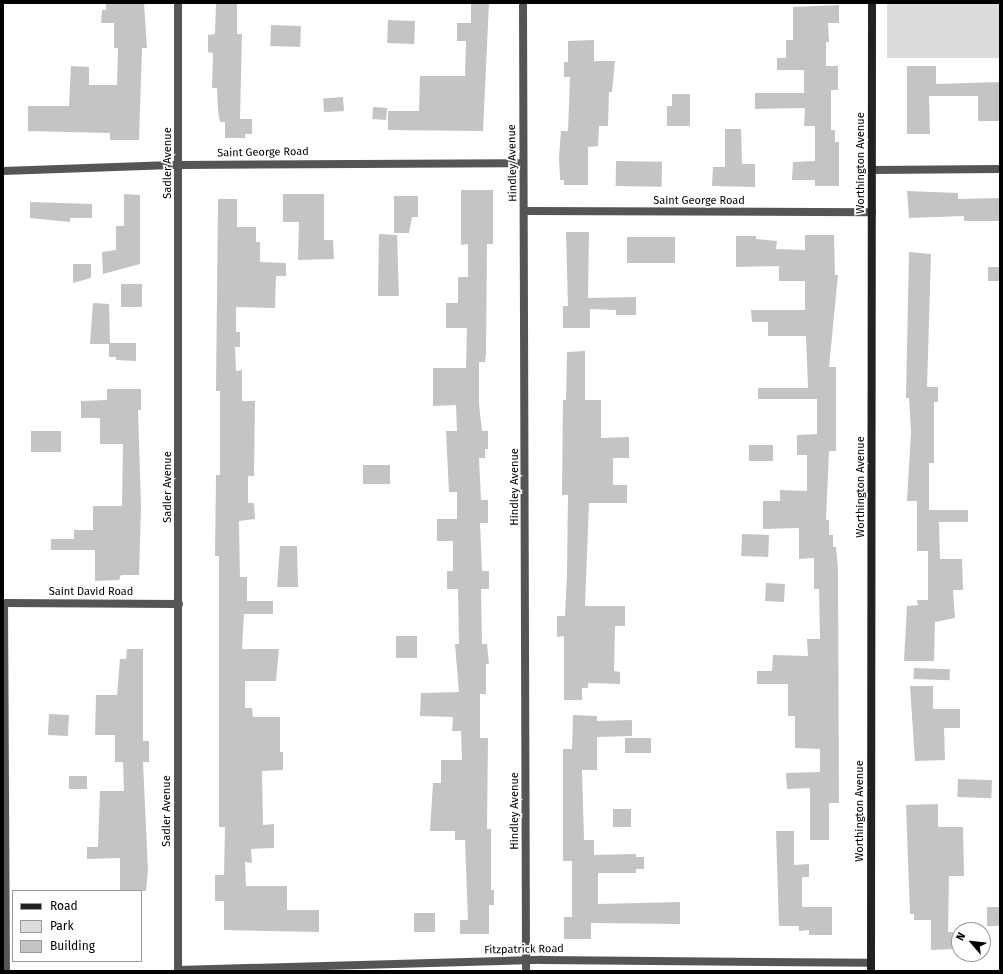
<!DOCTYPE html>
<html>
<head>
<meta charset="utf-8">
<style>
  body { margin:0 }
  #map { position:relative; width:1003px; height:974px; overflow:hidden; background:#fff; font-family:"Fira Sans",sans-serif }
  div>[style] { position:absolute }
  .green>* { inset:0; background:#dcdcdc; transform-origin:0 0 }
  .building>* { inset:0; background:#c4c4c4; transform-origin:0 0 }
  .street>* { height:8px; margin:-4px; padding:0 4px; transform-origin:4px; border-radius:4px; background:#555 }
  .secondary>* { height:8px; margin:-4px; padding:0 4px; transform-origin:4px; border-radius:4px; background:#222 }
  span { translate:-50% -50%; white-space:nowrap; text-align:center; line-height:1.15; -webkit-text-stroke:3.5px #fff; paint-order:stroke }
  .street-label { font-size:11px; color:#000 }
  .frame { position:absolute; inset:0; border:4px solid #000; pointer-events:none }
  .legend { position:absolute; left:12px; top:890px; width:130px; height:72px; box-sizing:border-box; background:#fff; border:1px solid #999; margin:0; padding:5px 7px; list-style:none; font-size:12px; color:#000 }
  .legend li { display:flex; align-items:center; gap:8px; height:20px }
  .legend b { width:20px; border:1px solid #999 }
  .north { position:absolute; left:951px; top:922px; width:40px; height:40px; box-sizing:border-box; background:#fff; border:1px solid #999; border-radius:50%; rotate:298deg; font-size:11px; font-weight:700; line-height:16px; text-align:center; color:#000 }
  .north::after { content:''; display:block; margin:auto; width:14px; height:18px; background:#000; clip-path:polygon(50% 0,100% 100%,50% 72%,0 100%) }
</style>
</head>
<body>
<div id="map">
  <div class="green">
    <i style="left:887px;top:3px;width:113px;height:55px"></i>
  </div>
  <div class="building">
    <i style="clip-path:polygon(106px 3px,144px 3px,147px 48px,142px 48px,139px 140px,110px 140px,110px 133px,28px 131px,28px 106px,69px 106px,71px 66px,89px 67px,89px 85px,117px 85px,118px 48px,114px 48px,114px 23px,101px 23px,102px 10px,106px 10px)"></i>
    <i style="clip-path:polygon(216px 3px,237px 3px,237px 34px,242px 34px,240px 119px,252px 119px,252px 134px,245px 134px,245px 138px,225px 138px,225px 122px,220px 122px,218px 111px,217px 88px,212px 88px,213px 53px,208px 52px,208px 35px,215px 34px)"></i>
    <i style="clip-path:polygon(471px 3px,489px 3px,483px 131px,388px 130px,388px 111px,419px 111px,420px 76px,465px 76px,466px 41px,457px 41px,457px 23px,471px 23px)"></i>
    <i style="clip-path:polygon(839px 5px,839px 23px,828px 23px,829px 42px,826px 42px,826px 66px,838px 66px,838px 90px,831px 90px,831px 130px,835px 130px,835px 142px,839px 142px,839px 186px,815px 186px,815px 180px,792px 180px,793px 162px,815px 161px,815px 126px,804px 126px,805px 108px,755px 109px,755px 93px,804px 93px,804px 70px,777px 70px,777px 58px,786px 58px,786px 40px,793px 40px,793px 7px)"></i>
    <i style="left:388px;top:20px;width:27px;height:23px;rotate:2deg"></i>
    <i style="left:271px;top:25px;width:30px;height:21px;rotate:2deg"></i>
    <i style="clip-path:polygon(594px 40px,594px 61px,615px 61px,612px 92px,609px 92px,608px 126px,599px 126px,598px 146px,588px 147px,588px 185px,564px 185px,564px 180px,560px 180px,559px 157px,561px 131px,568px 131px,570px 77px,564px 77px,564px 62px,568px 62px,568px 41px)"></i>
    <i style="clip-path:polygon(907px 66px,936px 66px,936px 84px,1000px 82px,1000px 121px,978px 121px,978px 96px,929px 96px,930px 134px,907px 134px)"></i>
    <i style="clip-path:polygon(672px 94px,690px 94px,690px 126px,667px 126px,667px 106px,672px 106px)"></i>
    <i style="left:343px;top:97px;width:14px;height:20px;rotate:86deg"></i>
    <i style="left:373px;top:107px;width:14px;height:12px;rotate:4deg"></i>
    <i style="clip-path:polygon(725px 129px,741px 129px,742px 164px,755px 164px,755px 187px,712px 186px,713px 167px,725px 167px)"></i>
    <i style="left:616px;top:161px;width:46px;height:25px;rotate:1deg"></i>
    <i style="clip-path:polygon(461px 190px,493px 190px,493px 244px,487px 244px,486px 354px,485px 362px,479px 362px,479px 404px,482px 431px,488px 431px,488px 449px,485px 449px,485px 458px,479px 458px,481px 500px,488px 500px,488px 523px,480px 523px,482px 571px,489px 571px,489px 589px,481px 589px,482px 644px,487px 644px,489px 664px,486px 664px,486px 694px,480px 694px,480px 738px,488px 738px,487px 829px,491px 829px,491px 890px,494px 890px,494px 905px,489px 905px,489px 934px,460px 934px,460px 920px,468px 920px,465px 840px,455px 840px,455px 831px,430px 831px,433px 783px,441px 783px,441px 760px,462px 760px,461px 731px,452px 731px,453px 717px,420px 716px,421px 693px,459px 692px,455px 644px,459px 644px,458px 589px,447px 589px,447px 571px,453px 571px,453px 541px,437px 541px,437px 519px,457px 519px,457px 492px,449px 492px,446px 431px,457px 431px,456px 405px,433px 406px,433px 368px,466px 368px,467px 328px,446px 328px,446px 303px,458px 303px,458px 277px,468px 277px,468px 244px,461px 245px)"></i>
    <i style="clip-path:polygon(907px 191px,958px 193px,958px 199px,1000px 198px,1000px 221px,964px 221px,964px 216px,909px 218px)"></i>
    <i style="clip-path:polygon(124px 194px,140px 195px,140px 264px,103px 274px,102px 252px,116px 250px,116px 226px,124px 226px)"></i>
    <i style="clip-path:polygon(283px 194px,324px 194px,324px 240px,333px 240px,334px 259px,298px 260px,299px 222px,283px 222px)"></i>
    <i style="clip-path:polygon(394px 196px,418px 196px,418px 217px,412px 217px,409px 233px,394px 233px)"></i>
    <i style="clip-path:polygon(218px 199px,237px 199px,237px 227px,256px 227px,256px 242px,260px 242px,260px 262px,286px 263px,286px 276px,276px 276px,275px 308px,236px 307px,236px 332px,240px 332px,240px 347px,235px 347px,236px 371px,242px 370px,242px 401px,255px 401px,254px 476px,248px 476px,248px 503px,254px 503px,255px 519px,239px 521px,240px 577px,247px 577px,247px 601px,273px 601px,273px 614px,244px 614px,242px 649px,279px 649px,276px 681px,245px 681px,245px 708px,252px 708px,253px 717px,280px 717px,280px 752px,283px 752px,283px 770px,262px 771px,263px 825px,274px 824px,274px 848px,251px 849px,252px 863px,245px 862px,246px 886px,287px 886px,287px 910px,319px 910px,319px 932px,224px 930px,224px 901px,215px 901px,215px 875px,224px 875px,225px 827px,219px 827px,219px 556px,215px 556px,216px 475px,220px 475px,220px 391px,216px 391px)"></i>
    <i style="clip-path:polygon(30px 202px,92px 204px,92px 218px,70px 218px,70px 222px,30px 218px)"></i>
    <i style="clip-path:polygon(566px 232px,589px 232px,588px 298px,636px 297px,636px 315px,616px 315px,616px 310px,590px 309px,590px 328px,563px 328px,563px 306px,568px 306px)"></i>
    <i style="clip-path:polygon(379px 234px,397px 235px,399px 296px,378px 296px)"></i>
    <i style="clip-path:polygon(805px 235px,834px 235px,835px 275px,838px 275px,829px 367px,836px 367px,836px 451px,829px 451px,826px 520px,829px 520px,829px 535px,833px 535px,833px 547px,836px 547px,838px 569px,839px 803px,829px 803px,829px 840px,810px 840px,810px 788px,787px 789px,786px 773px,820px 772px,820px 749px,795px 748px,795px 716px,788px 716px,788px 684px,757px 684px,757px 671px,772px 671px,773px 655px,808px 656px,807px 639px,820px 639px,819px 589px,814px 589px,814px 558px,799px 559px,799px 528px,763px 529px,763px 501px,780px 501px,780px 490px,807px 491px,807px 455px,797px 455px,797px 435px,817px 434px,817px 399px,758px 399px,758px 388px,808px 388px,806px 336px,768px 336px,768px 322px,752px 322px,751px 310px,805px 310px,805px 281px,779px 281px,779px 266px,736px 267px,736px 236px,756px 236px,756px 239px,777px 241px,776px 249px,805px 250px)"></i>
    <i style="left:627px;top:237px;width:48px;height:26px"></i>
    <i style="clip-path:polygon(909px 252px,931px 254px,927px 387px,938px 387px,938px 402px,934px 402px,934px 463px,929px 463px,929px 510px,968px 510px,968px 522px,939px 522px,940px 559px,962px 559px,963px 590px,953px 590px,955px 618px,935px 622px,934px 661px,904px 661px,907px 606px,918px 605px,917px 600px,928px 600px,928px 551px,917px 551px,917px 501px,907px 501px,911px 432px,909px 398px,906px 398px)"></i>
    <i style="clip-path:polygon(73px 264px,91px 264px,91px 278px,73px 283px)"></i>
    <i style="left:988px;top:267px;width:12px;height:14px"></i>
    <i style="left:121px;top:284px;width:21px;height:23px"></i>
    <i style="clip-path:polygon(93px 303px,109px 304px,110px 343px,136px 343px,136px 361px,116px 360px,116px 357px,109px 357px,109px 344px,90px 344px)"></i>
    <i style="clip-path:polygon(585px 351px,585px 400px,601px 400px,601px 438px,629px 437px,629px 458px,613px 458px,613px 485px,627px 485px,627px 503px,589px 503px,585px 606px,625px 606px,625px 626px,615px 626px,614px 671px,620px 672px,620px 684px,588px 683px,588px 688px,582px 688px,582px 700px,564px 700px,564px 636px,557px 637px,557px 616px,565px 616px,567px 574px,568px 495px,562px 495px,563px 400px,566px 400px,567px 352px)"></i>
    <i style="clip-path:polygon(107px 389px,141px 389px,141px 410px,138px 410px,141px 507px,139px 575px,121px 575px,119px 580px,95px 581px,95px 550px,51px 550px,51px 539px,74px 539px,74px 530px,93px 530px,93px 506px,122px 506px,123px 444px,100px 444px,100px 418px,81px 418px,81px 401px,107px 400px)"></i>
    <i style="left:31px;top:431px;width:30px;height:21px"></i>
    <i style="left:749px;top:445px;width:24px;height:16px"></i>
    <i style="left:363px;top:465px;width:27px;height:19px"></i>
    <i style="left:742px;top:534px;width:27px;height:22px;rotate:2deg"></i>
    <i style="clip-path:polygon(280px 546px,297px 546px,298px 587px,277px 587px)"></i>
    <i style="left:766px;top:583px;width:19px;height:18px;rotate:3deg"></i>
    <i style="left:396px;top:636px;width:21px;height:22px"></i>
    <i style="clip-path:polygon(127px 649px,143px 649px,143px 741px,149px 741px,149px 762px,143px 762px,148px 871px,146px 891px,120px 891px,120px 858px,87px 859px,87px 847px,98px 847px,100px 791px,124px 791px,123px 762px,115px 762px,115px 735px,95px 735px,96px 695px,117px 695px,120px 659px,126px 659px)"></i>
    <i style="left:914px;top:668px;width:36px;height:11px;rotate:2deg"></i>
    <i style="clip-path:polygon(910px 686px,933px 686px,933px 709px,960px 709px,960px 728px,944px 728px,945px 760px,915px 761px)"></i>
    <i style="left:49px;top:714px;width:20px;height:21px;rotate:3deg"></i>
    <i style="clip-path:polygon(573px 715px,597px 716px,597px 721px,632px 720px,632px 736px,597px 737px,597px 770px,582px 770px,584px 840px,594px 840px,594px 855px,636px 854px,636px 857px,644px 857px,644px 869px,636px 869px,636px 873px,598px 873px,598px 904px,680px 902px,680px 924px,591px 923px,591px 939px,564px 939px,564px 917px,572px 917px,572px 861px,563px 861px,563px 749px,572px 749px)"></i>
    <i style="left:625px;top:738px;width:26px;height:15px"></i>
    <i style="left:69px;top:776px;width:18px;height:13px"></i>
    <i style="left:958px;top:779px;width:34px;height:18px;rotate:2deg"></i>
    <i style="clip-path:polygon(938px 804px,938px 827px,963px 827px,964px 876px,949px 876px,948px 932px,953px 932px,954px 949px,931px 950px,931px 920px,914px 920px,914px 914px,910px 914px,906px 805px)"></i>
    <i style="left:613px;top:809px;width:18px;height:18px"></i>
    <i style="clip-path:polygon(776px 831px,794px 831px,794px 865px,809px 864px,809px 877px,802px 877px,802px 907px,832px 907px,832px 935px,809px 935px,809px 930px,799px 931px,799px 926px,779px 926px)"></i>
    <i style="left:1000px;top:907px;width:19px;height:13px;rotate:90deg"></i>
    <i style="left:414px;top:913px;width:21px;height:19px"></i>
  </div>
  <div class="street">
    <i style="left:523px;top:3px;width:968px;rotate:89.82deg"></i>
    <i style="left:872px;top:170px;width:128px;rotate:-0.4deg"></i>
    <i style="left:3px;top:171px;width:176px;rotate:-2deg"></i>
    <i style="left:179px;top:165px;width:344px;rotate:-0.3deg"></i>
    <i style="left:525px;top:211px;width:347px;rotate:0.2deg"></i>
    <i style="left:3px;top:603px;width:176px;rotate:0.3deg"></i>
    <i style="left:4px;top:603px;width:368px;rotate:89.7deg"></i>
    <i style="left:178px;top:970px;width:364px;rotate:-1.6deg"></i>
    <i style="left:542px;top:960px;width:329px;rotate:0.5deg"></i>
    <i style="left:178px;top:971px;width:968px;rotate:-90deg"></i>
  </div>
  <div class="secondary">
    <i style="left:871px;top:971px;width:968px;rotate:-89.94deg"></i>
  </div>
  <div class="street-label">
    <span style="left:263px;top:153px;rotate:-1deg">Saint George Road</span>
    <span style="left:168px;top:163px;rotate:-90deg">Sadler Avenue</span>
    <span style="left:513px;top:163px;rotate:-91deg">Hindley Avenue</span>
    <span style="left:861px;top:163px;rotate:-90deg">Worthington Avenue</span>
    <span style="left:699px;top:201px">Saint George Road</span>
    <span style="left:168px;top:487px;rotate:-90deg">Sadler Avenue</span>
    <span style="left:515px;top:487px;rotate:-90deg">Hindley Avenue</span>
    <span style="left:861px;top:487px;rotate:-90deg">Worthington Avenue</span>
    <span style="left:91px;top:592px">Saint David Road</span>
    <span style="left:167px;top:811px;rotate:-90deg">Sadler Avenue</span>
    <span style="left:515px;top:811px;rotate:-90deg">Hindley Avenue</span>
    <span style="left:860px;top:811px;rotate:-90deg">Worthington Avenue</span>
    <span style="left:524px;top:950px;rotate:-1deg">Fitzpatrick Road</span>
  </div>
  <div class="frame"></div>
  <ul class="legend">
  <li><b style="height:5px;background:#222"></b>Road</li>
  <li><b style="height:11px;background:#dcdcdc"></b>Park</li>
  <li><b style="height:11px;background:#c4c4c4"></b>Building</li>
  </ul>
  <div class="north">N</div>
</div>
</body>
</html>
